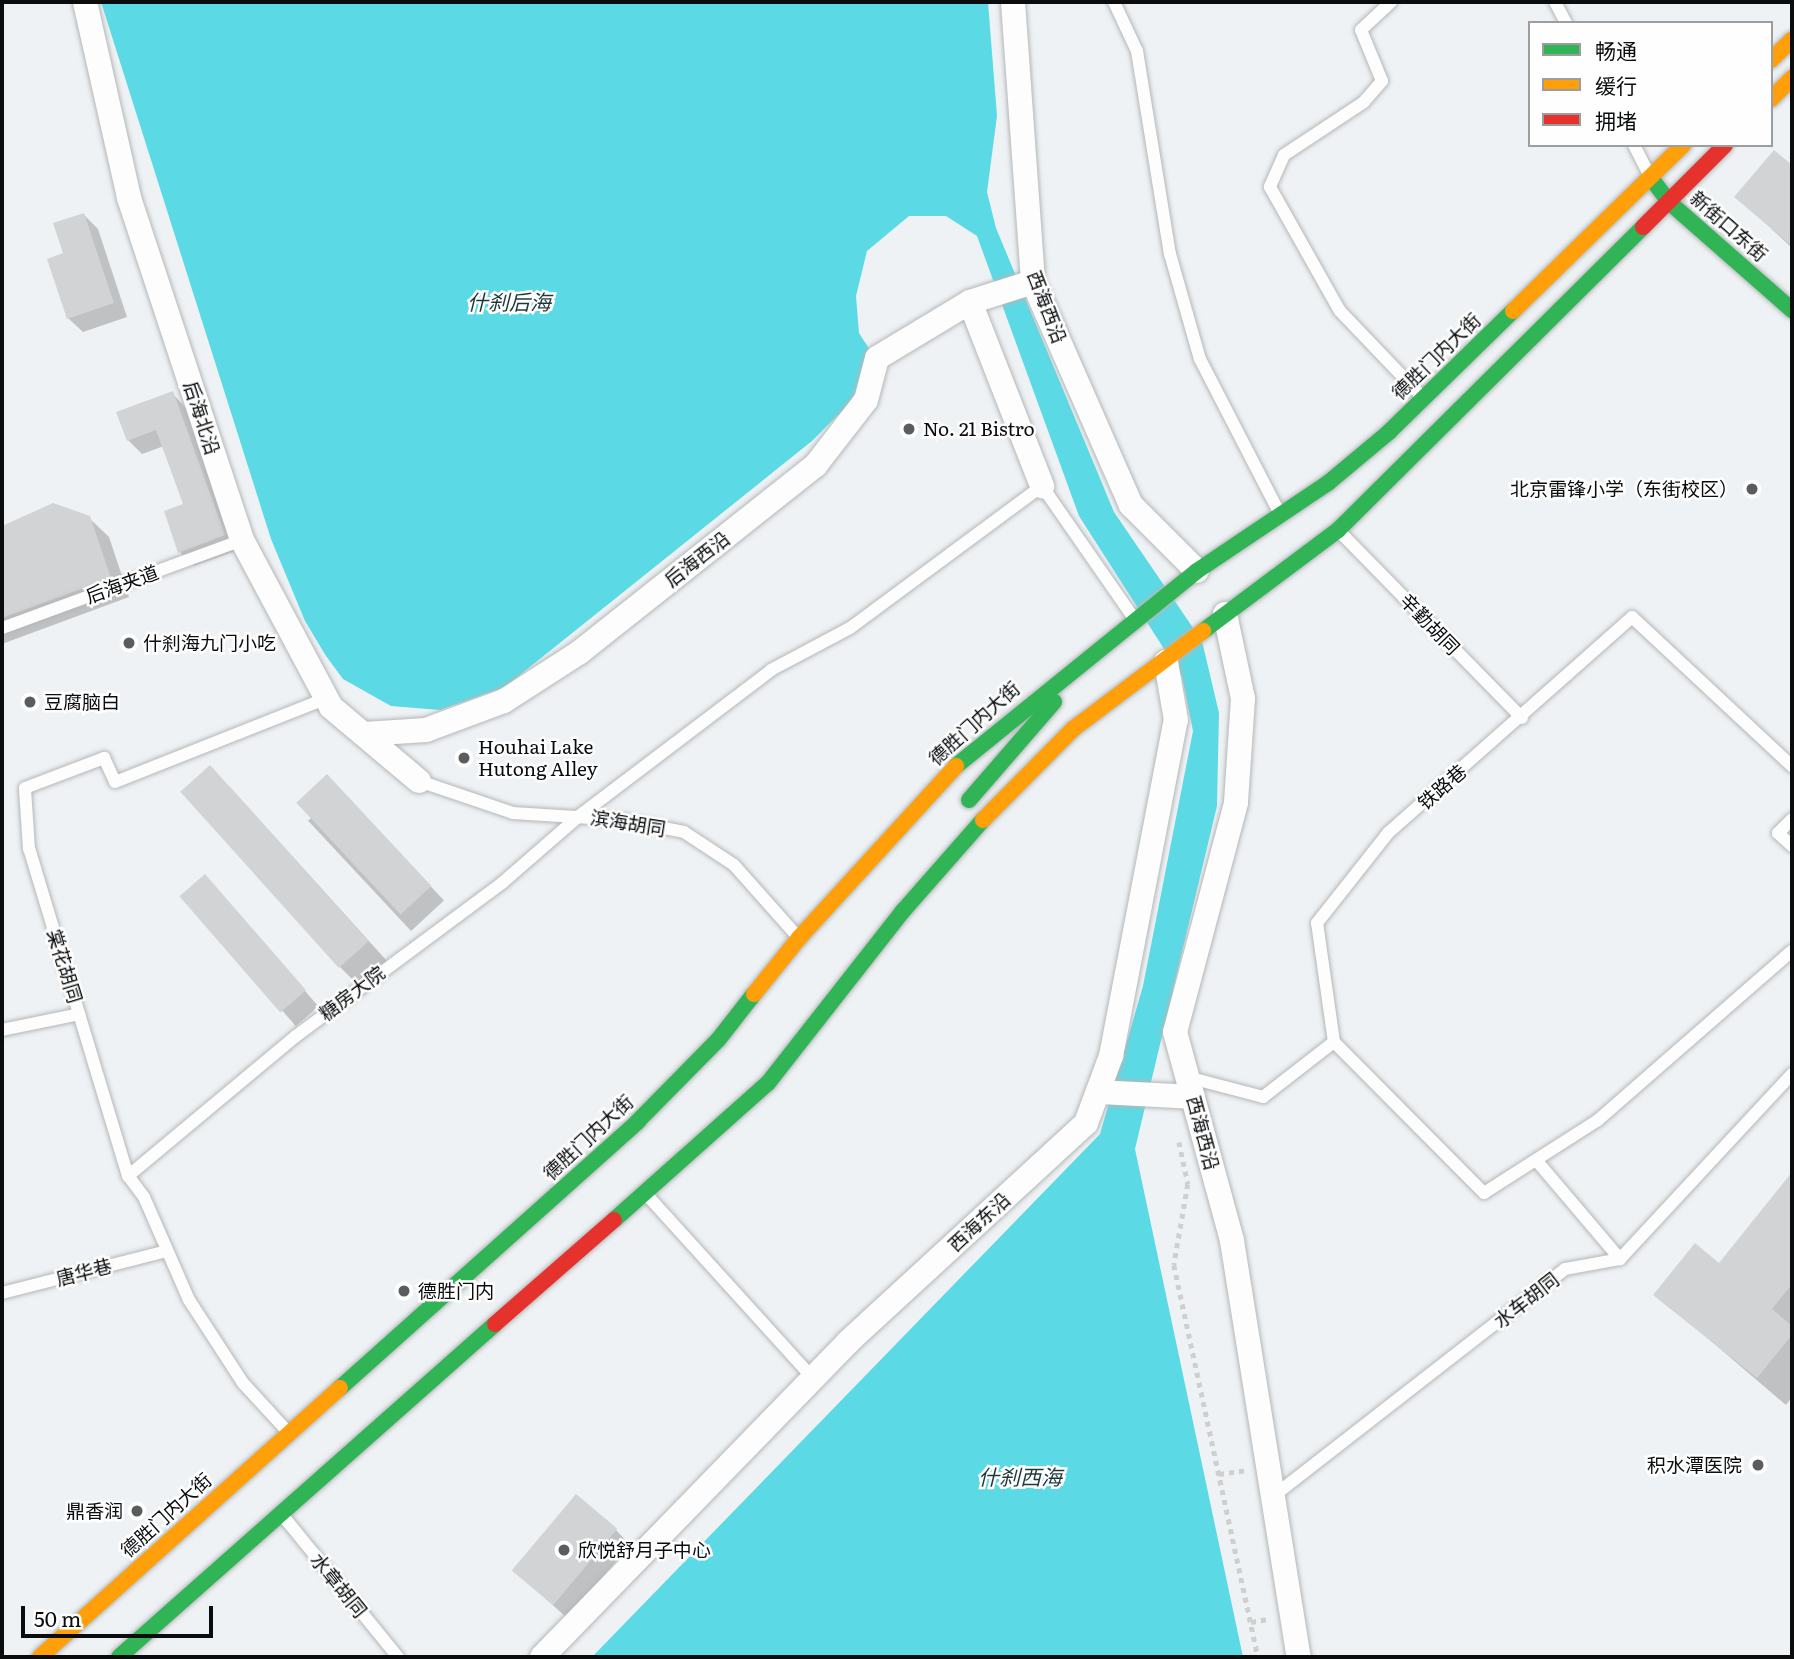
<!DOCTYPE html>
<html>
<head>
<meta charset="utf-8">
<style>
  body { margin:0 }
  #map { position:relative; width:1794px; height:1659px; overflow:hidden; background:#eff2f4; font-family:Literata,"Noto Sans SC",serif }
  div>[style] { position:absolute }
  .water>* { inset:0; background:#5bdae5 }
  .shadow>* { inset:0; background:#0003; transform-origin:0 0 }
  .building>* { inset:0; background:#d1d3d5; transform-origin:0 0 }
  .path>* { height:4.5px; margin-top:-2.25px; transform-origin:0; background:repeating-linear-gradient(90deg,#ced0d0 0 5px,transparent 0 10px) }
  .roads { filter:drop-shadow(0 0 2px #b4b7b9) drop-shadow(0 0 2px #b4b7b9) }
  .lane>* { height:12px; margin:-6px; padding:0 6px; transform-origin:6px; border-radius:6px; background:#fdfdfd }
  .street>* { height:24px; margin:-12px; padding:0 12px; transform-origin:12px; border-radius:12px; background:#fdfdfd }
  .fast>* { height:16px; margin:-8px; padding:0 8px; transform-origin:8px; border-radius:8px; background:#30b455 }
  .slow>* { height:16px; margin:-8px; padding:0 8px; transform-origin:8px; border-radius:8px; background:#ff9f0a }
  .jam>* { height:16px; margin:-8px; padding:0 8px; transform-origin:8px; border-radius:8px; background:#e5322d }
  .dots>* { width:19px; height:19px; translate:-50% -50%; box-sizing:border-box; border:4px solid #fefefe; border-radius:50% }
  span { translate:-50% -50%; white-space:nowrap; text-align:center; line-height:1.15; -webkit-text-stroke:5px #fefefe; paint-order:stroke }
  .street-label { font-size:19px; color:#0a0c0e }
  .poi-label { font-size:19px; color:#0a0c0e }
  .left { translate:0 -50%; text-align:left }
  .right { translate:-100% -50%; text-align:right }
  .water-label { font-size:21px; color:#1e383a; font-style:italic }
  .frame { position:absolute; inset:0; border:4px solid #0a0c0e; pointer-events:none }
  .legend { position:absolute; left:1528px; top:21px; width:245px; height:126px; box-sizing:border-box; background:#fefefe; border:2px solid #9c9d9e; margin:0; padding:9px 12px; list-style:none; font-size:21px; color:#0a0c0e }
  .legend li { display:flex; align-items:center; gap:14px; height:35px }
  .legend b { width:35px; border:2px solid #9c9d9e }
  .scale { position:absolute; left:21px; top:1606px; width:192px; height:32px; box-sizing:border-box; border:4px solid #0a0c0e; border-top:0; padding-left:9px; font-size:21px; line-height:24px; white-space:nowrap; color:#0a0c0e; -webkit-text-stroke:5px #fefefe; paint-order:stroke }
</style>
</head>
<body>
<div id="map">
  <div class="water">
    <i style="clip-path:polygon(101px 2px,988px 2px,997px 116px,987px 192px,996px 228px,1114px 512px,1202px 641px,1219px 713px,1217px 806px,1135px 1149px,1243px 1657px,592px 1657px,1100px 1134px,1143px 986px,1193px 731px,1182px 677px,1079px 516px,977px 236px,946px 216px,909px 216px,867px 251px,856px 296px,859px 333px,870px 350px,858px 395px,812px 441px,505px 687px,440px 710px,391px 706px,343px 679px,326px 656px,305px 621px,271px 539px)"></i>
  </div>
  <div class="shadow">
    <i style="clip-path:polygon(1774px 152px,1792px 168px,1792px 248px,1736px 196px)"></i>
    <i style="clip-path:polygon(84px 215px,98px 229px,127px 317px,83px 332px,68px 318px,65px 255px)"></i>
    <i style="clip-path:polygon(172px 393px,186px 408px,238px 550px,194px 566px,180px 552px,186px 505px,164px 446px,142px 454px,128px 440px)"></i>
    <i style="clip-path:polygon(53px 505px,89px 518px,109px 537px,129px 597px,2px 644px,2px 528px)"></i>
    <i style="clip-path:polygon(229px 786px,387px 961px,359px 986px,340px 967px)"></i>
    <i style="left:341px;top:790px;width:151px;height:45px;rotate:47deg"></i>
    <i style="left:205px;top:876px;width:173px;height:30px;rotate:49deg"></i>
    <i style="clip-path:polygon(1792px 1175px,1792px 1397px,1786px 1405px,1656px 1294px,1719px 1265px)"></i>
    <i style="clip-path:polygon(616px 1530px,630px 1545px,567px 1618px,514px 1570px)"></i>
  </div>
  <div class="building">
    <i style="clip-path:polygon(1774px 150px,1792px 165px,1792px 246px,1734px 197px)"></i>
    <i style="clip-path:polygon(84px 213px,114px 303px,67px 319px,47px 259px,63px 253px,53px 223px)"></i>
    <i style="clip-path:polygon(173px 391px,225px 535px,178px 553px,164px 511px,183px 504px,156px 430px,127px 441px,116px 412px)"></i>
    <i style="clip-path:polygon(53px 503px,90px 516px,111px 578px,2px 618px,2px 526px)"></i>
    <i style="left:210px;top:765px;width:237px;height:40px;rotate:48deg"></i>
    <i style="left:327px;top:774px;width:153px;height:42px;rotate:47deg"></i>
    <i style="left:205px;top:874px;width:154px;height:34px;rotate:49deg"></i>
    <i style="clip-path:polygon(1792px 1172px,1792px 1284px,1772px 1309px,1792px 1326px,1792px 1335px,1757px 1378px,1653px 1295px,1695px 1243px,1719px 1263px)"></i>
    <i style="left:576px;top:1494px;width:54px;height:100px;rotate:40deg"></i>
  </div>
  <div class="path">
    <i style="left:1179px;top:1142px;width:43px;rotate:77.9deg"></i>
    <i style="left:1188px;top:1184px;width:82px;rotate:99.8deg"></i>
    <i style="left:1174px;top:1265px;width:401px;rotate:77.9deg"></i>
    <i style="left:1219px;top:1474px;width:27px;rotate:-8deg"></i>
    <i style="left:1251px;top:1622px;width:17px;rotate:-10deg"></i>
  </div>
  <div class="roads">
    <div class="lane">
      <i style="left:1114px;top:2px;width:54px;rotate:64.9deg"></i>
      <i style="left:1137px;top:51px;width:206px;rotate:80.8deg"></i>
      <i style="left:1170px;top:254px;width:109px;rotate:74.1deg"></i>
      <i style="left:1200px;top:359px;width:172px;rotate:62.7deg"></i>
      <i style="left:1391px;top:2px;width:41px;rotate:137deg"></i>
      <i style="left:1361px;top:30px;width:55px;rotate:67.6deg"></i>
      <i style="left:1382px;top:81px;width:28px;rotate:131deg"></i>
      <i style="left:1364px;top:102px;width:96px;rotate:146.5deg"></i>
      <i style="left:1284px;top:155px;width:35px;rotate:114deg"></i>
      <i style="left:1270px;top:187px;width:142px;rotate:60.6deg"></i>
      <i style="left:1340px;top:311px;width:120px;rotate:46.3deg"></i>
      <i style="left:1555px;top:2px;width:24px;rotate:62deg"></i>
      <i style="left:1634px;top:145px;width:35px;rotate:63deg"></i>
      <i style="left:1338px;top:530px;width:263px;rotate:45.6deg"></i>
      <i style="left:2px;top:628px;width:256px;rotate:-20.1deg"></i>
      <i style="left:419px;top:781px;width:99px;rotate:18.8deg"></i>
      <i style="left:513px;top:813px;width:110px;rotate:3.6deg"></i>
      <i style="left:623px;top:820px;width:62px;rotate:11.1deg"></i>
      <i style="left:684px;top:832px;width:60px;rotate:33.4deg"></i>
      <i style="left:734px;top:865px;width:95px;rotate:48.4deg"></i>
      <i style="left:1792px;top:819px;width:20px;rotate:135deg"></i>
      <i style="left:1778px;top:833px;width:19px;rotate:43deg"></i>
      <i style="left:2px;top:1030px;width:79px;rotate:-11.7deg"></i>
      <i style="left:1334px;top:1042px;width:213px;rotate:45.2deg"></i>
      <i style="left:1484px;top:1193px;width:135px;rotate:-32.6deg"></i>
      <i style="left:1598px;top:1120px;width:257px;rotate:-41.1deg"></i>
      <i style="left:1187px;top:1077px;width:79px;rotate:14.7deg"></i>
      <i style="left:1263px;top:1097px;width:90px;rotate:-37.8deg"></i>
      <i style="left:1334px;top:1042px;width:120px;rotate:-98.1deg"></i>
      <i style="left:1317px;top:923px;width:115px;rotate:-51.7deg"></i>
      <i style="left:1388px;top:833px;width:326px;rotate:-41.5deg"></i>
      <i style="left:1632px;top:617px;width:219px;rotate:43deg"></i>
      <i style="left:1536px;top:1160px;width:130px;rotate:49.7deg"></i>
      <i style="left:128px;top:1176px;width:219px;rotate:-39.8deg"></i>
      <i style="left:296px;top:1036px;width:257px;rotate:-36.6deg"></i>
      <i style="left:502px;top:883px;width:102px;rotate:-41deg"></i>
      <i style="left:579px;top:816px;width:241px;rotate:-37.2deg"></i>
      <i style="left:771px;top:670px;width:89px;rotate:-28deg"></i>
      <i style="left:850px;top:628px;width:239px;rotate:-36.5deg"></i>
      <i style="left:1042px;top:486px;width:163px;rotate:55.2deg"></i>
      <i style="left:646px;top:1194px;width:248px;rotate:47.8deg"></i>
      <i style="left:2px;top:1293px;width:170px;rotate:-14.3deg"></i>
      <i style="left:288px;top:1432px;width:67px;rotate:-132.6deg"></i>
      <i style="left:243px;top:1383px;width:99px;rotate:-123deg"></i>
      <i style="left:189px;top:1300px;width:112px;rotate:-113.6deg"></i>
      <i style="left:144px;top:1197px;width:26px;rotate:-127deg"></i>
      <i style="left:128px;top:1176px;width:342px;rotate:-106.8deg"></i>
      <i style="left:29px;top:849px;width:61px;rotate:-93.8deg"></i>
      <i style="left:25px;top:788px;width:85px;rotate:-20.8deg"></i>
      <i style="left:104px;top:758px;width:26px;rotate:65deg"></i>
      <i style="left:115px;top:782px;width:228px;rotate:-21.6deg"></i>
      <i style="left:1276px;top:1494px;width:366px;rotate:-37.9deg"></i>
      <i style="left:1565px;top:1269px;width:56px;rotate:-10.3deg"></i>
      <i style="left:1620px;top:1259px;width:253px;rotate:-47.1deg"></i>
      <i style="left:283px;top:1516px;width:182px;rotate:50.8deg"></i>
    </div>
    <div class="street">
      <i style="left:85px;top:2px;width:201px;rotate:77.3deg"></i>
      <i style="left:129px;top:198px;width:360px;rotate:71.7deg"></i>
      <i style="left:242px;top:540px;width:189px;rotate:61.9deg"></i>
      <i style="left:331px;top:707px;width:115px;rotate:40.1deg"></i>
      <i style="left:1013px;top:2px;width:281px;rotate:85.9deg"></i>
      <i style="left:1033px;top:282px;width:244px;rotate:66.3deg"></i>
      <i style="left:1131px;top:505px;width:93px;rotate:45deg"></i>
      <i style="left:970px;top:302px;width:198px;rotate:68.6deg"></i>
      <i style="left:1225px;top:614px;width:87px;rotate:78deg"></i>
      <i style="left:1243px;top:699px;width:104px;rotate:93.9deg"></i>
      <i style="left:1236px;top:803px;width:237px;rotate:104.9deg"></i>
      <i style="left:1175px;top:1032px;width:217px;rotate:74.7deg"></i>
      <i style="left:1232px;top:1241px;width:421px;rotate:80.9deg"></i>
      <i style="left:364px;top:734px;width:62px;rotate:-3.7deg"></i>
      <i style="left:426px;top:730px;width:83px;rotate:-20.4deg"></i>
      <i style="left:504px;top:701px;width:90px;rotate:-32.8deg"></i>
      <i style="left:580px;top:652px;width:300px;rotate:-38.4deg"></i>
      <i style="left:815px;top:466px;width:83px;rotate:-52.3deg"></i>
      <i style="left:866px;top:400px;width:43px;rotate:-75.3deg"></i>
      <i style="left:877px;top:358px;width:109px;rotate:-31.1deg"></i>
      <i style="left:970px;top:302px;width:66px;rotate:-17.6deg"></i>
      <i style="left:1098px;top:1092px;width:95px;rotate:3deg"></i>
      <i style="left:542px;top:1657px;width:439px;rotate:-45.8deg"></i>
      <i style="left:848px;top:1342px;width:323px;rotate:-42.6deg"></i>
      <i style="left:1086px;top:1123px;width:72px;rotate:-69.5deg"></i>
      <i style="left:1111px;top:1056px;width:342px;rotate:-79.1deg"></i>
      <i style="left:1176px;top:720px;width:59px;rotate:-99.8deg"></i>
    </div>
    <div class="fast">
      <i style="left:1654px;top:182px;width:25px;rotate:53deg"></i>
      <i style="left:1669px;top:202px;width:164px;rotate:41.3deg"></i>
      <i style="left:1203px;top:631px;width:169px;rotate:-36.8deg"></i>
      <i style="left:1338px;top:530px;width:430px;rotate:-44.8deg"></i>
      <i style="left:956px;top:766px;width:310px;rotate:-39deg"></i>
      <i style="left:1197px;top:571px;width:158px;rotate:-33.9deg"></i>
      <i style="left:1328px;top:483px;width:80px;rotate:-39.9deg"></i>
      <i style="left:1389px;top:432px;width:173px;rotate:-44.3deg"></i>
      <i style="left:969px;top:800px;width:130px;rotate:-49.1deg"></i>
      <i style="left:614px;top:1220px;width:206px;rotate:-41.7deg"></i>
      <i style="left:768px;top:1083px;width:219px;rotate:-51.9deg"></i>
      <i style="left:903px;top:911px;width:121px;rotate:-48.7deg"></i>
      <i style="left:340px;top:1388px;width:399px;rotate:-41.8deg"></i>
      <i style="left:637px;top:1122px;width:115px;rotate:-45.4deg"></i>
      <i style="left:718px;top:1040px;width:58px;rotate:-52deg"></i>
      <i style="left:119px;top:1657px;width:502px;rotate:-41.53deg"></i>
    </div>
    <div class="slow">
      <i style="left:1771px;top:60px;width:29px;rotate:-44deg"></i>
      <i style="left:1771px;top:99px;width:30px;rotate:-45deg"></i>
      <i style="left:1513px;top:311px;width:238px;rotate:-44.3deg"></i>
      <i style="left:983px;top:820px;width:128px;rotate:-45.3deg"></i>
      <i style="left:1073px;top:729px;width:163px;rotate:-37deg"></i>
      <i style="left:754px;top:994px;width:72px;rotate:-51.2deg"></i>
      <i style="left:799px;top:938px;width:233px;rotate:-47.6deg"></i>
      <i style="left:40px;top:1657px;width:403px;rotate:-41.9deg"></i>
    </div>
    <div class="jam">
      <i style="left:1643px;top:227px;width:116px;rotate:-45deg"></i>
      <i style="left:495px;top:1324px;width:158px;rotate:-41.2deg"></i>
    </div>
  </div>
  <div class="dots">
    <i style="left:909px;top:429px;background:#5a5c5e"></i>
    <i style="left:1752px;top:489px;background:#5a5c5e"></i>
    <i style="left:129px;top:643px;background:#5a5c5e"></i>
    <i style="left:30px;top:702px;background:#5a5c5e"></i>
    <i style="left:464px;top:758px;background:#5a5c5e"></i>
    <i style="left:404px;top:1291px;background:#5a5c5e"></i>
    <i style="left:1758px;top:1465px;background:#5a5c5e"></i>
    <i style="left:137px;top:1511px;background:#5a5c5e"></i>
    <i style="left:564px;top:1550px;background:#5a5c5e"></i>
  </div>
  <div class="street-label">
    <span style="left:1729px;top:226px;rotate:41deg">新街口东街</span>
    <span style="left:1047px;top:307px;rotate:69deg">西海西沿</span>
    <span style="left:1436px;top:356px;rotate:-44deg">德胜门内大街</span>
    <span style="left:202px;top:418px;rotate:72deg">后海北沿</span>
    <span style="left:697px;top:559px;rotate:-38deg">后海西沿</span>
    <span style="left:122px;top:584px;rotate:-20deg">后海夹道</span>
    <span style="left:1430px;top:624px;rotate:46deg">辛勤胡同</span>
    <span style="left:974px;top:723px;rotate:-42deg">德胜门内大街</span>
    <span style="left:1442px;top:787px;rotate:-41deg">铁路巷</span>
    <span style="left:628px;top:823px;rotate:9deg">滨海胡同</span>
    <span style="left:65px;top:966px;rotate:73deg">棠花胡同</span>
    <span style="left:352px;top:993px;rotate:-37deg">糖房大院</span>
    <span style="left:1203px;top:1133px;rotate:75deg">西海西沿</span>
    <span style="left:588px;top:1137px;rotate:-43deg">德胜门内大街</span>
    <span style="left:979px;top:1222px;rotate:-43deg">西海东沿</span>
    <span style="left:84px;top:1272px;rotate:-14deg">唐华巷</span>
    <span style="left:1526px;top:1300px;rotate:-38deg">水车胡同</span>
    <span style="left:166px;top:1515px;rotate:-42deg">德胜门内大街</span>
    <span style="left:339px;top:1585px;rotate:51deg">水章胡同</span>
  </div>
  <div class="poi-label">
    <span class="left" style="left:923px;top:429px">No. 21 Bistro</span>
    <span class="right" style="left:1738px;top:489px">北京雷锋小学（东街校区）</span>
    <span class="left" style="left:143px;top:643px">什刹海九门小吃</span>
    <span class="left" style="left:44px;top:702px">豆腐脑白</span>
    <span class="left" style="left:478px;top:758px">Houhai Lake<br>Hutong Alley</span>
    <span class="left" style="left:418px;top:1291px">德胜门内</span>
    <span class="right" style="left:1742px;top:1465px">积水潭医院</span>
    <span class="right" style="left:123px;top:1511px">鼎香润</span>
    <span class="left" style="left:578px;top:1550px">欣悦舒月子中心</span>
  </div>
  <div class="water-label">
    <span style="left:509px;top:301px">什刹后海</span>
    <span style="left:1020px;top:1476px">什刹西海</span>
  </div>
  <div class="frame"></div>
  <ul class="legend">
  <li><b style="height:9px;background:#30b455"></b>畅通</li>
  <li><b style="height:9px;background:#ff9f0a"></b>缓行</li>
  <li><b style="height:9px;background:#e5322d"></b>拥堵</li>
  </ul>
  <div class="scale">50 m</div>
</div>
</body>
</html>
